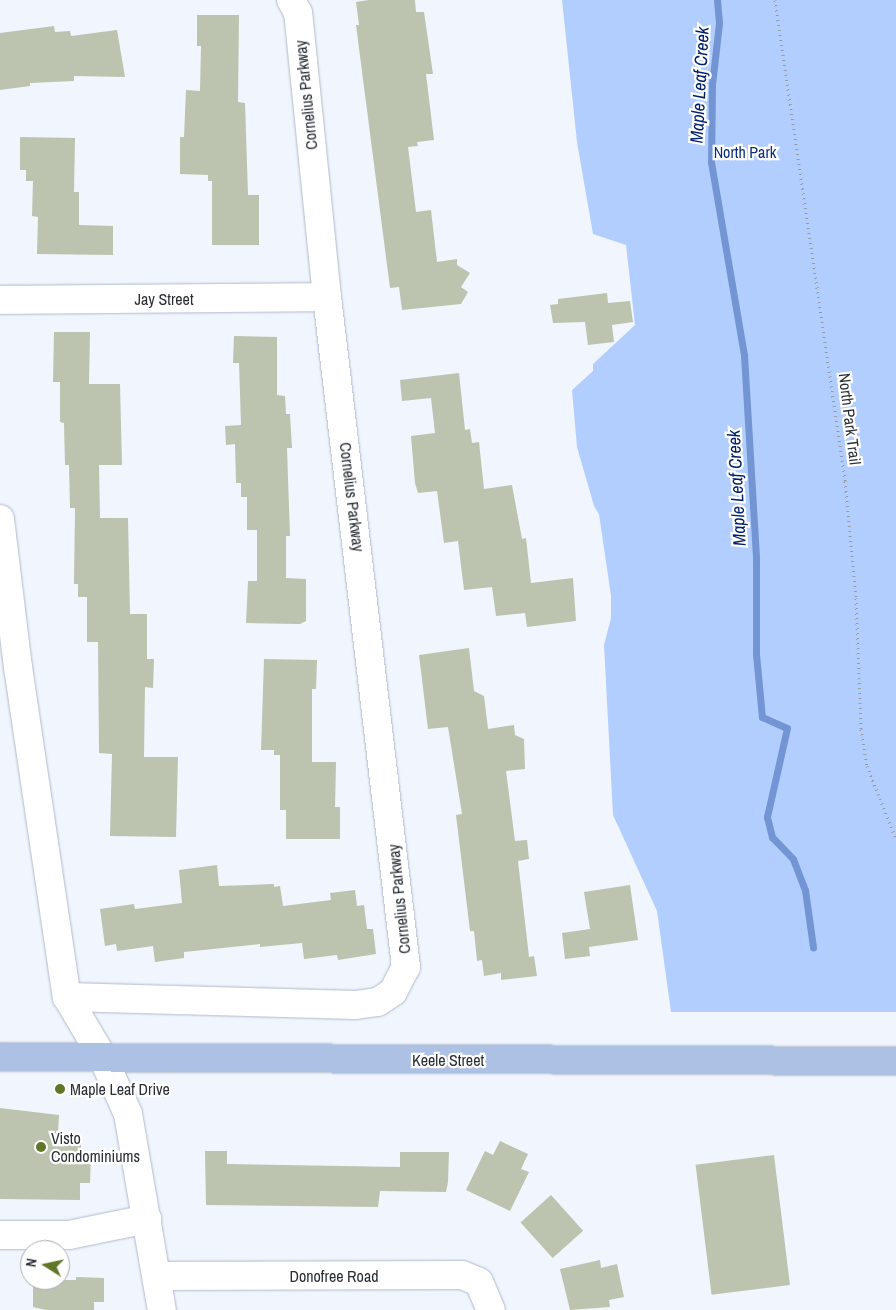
<!DOCTYPE html>
<html>
<head>
<meta charset="utf-8">
<style>
  body { margin:0 }
  #map { position:relative; width:896px; height:1310px; overflow:hidden; background:#f1f5fd; font-family:"Archivo Narrow",sans-serif }
  div>[style] { position:absolute }
  .green>* { inset:0; background:#b2cefe }
  .stream>* { height:7px; margin:-3.5px; padding:0 3.5px; transform-origin:3.5px; border-radius:3.5px; background:#7395d4 }
  .building>* { inset:0; background:#bcc3af; transform-origin:0 0 }
  .path>* { height:3px; margin-top:-1.5px; transform-origin:0; background:repeating-linear-gradient(90deg,#969aa2 0 1px,transparent 0 5px) }
  .roads { filter:drop-shadow(0 0 1px #afbacd) drop-shadow(0 0 1px #afbacd) }
  .minor>* { height:28px; margin:-14px; padding:0 14px; transform-origin:14px; border-radius:14px; background:#fff }
  .major>* { height:28px; margin:-14px; padding:0 14px; transform-origin:14px; border-radius:14px; background:#adc1e5 }
  .dots>* { width:14px; height:14px; translate:-50% -50%; box-sizing:border-box; border:2px solid #fff; border-radius:50% }
  span { translate:-50% -50%; white-space:nowrap; text-align:center; line-height:1.15; -webkit-text-stroke:4.5px #fff; paint-order:stroke }
  .street-label { font-size:16px; color:#2a2f36 }
  .park-label { font-size:16px; color:#0b3079 }
  .poi-label { font-size:16px; color:#2a2f36 }
  .left { translate:0 -50%; text-align:left }
  .water-label { font-size:18px; color:#01226b; font-style:italic }
  .north { position:absolute; left:20px; top:1240px; width:50px; height:50px; box-sizing:border-box; background:#fff; border:1px solid #aaacaf; border-radius:50%; rotate:280deg; font-size:14px; font-weight:700; line-height:20px; text-align:center; color:#2a2f36 }
  .north::after { content:''; display:block; margin:auto; width:18px; height:22px; background:#607729; clip-path:polygon(50% 0,100% 100%,50% 72%,0 100%) }
</style>
</head>
<body>
<div id="map">
  <div class="green">
    <i style="clip-path:polygon(562px 0,896px 0,896px 1012px,671px 1012px,657px 911px,613px 815px,604px 645px,611px 618px,611px 596px,599px 514px,594px 506px,577px 447px,572px 390px,593px 371px,593px 364px,635px 325px,626px 245px,593px 234px,577px 142px)"></i>
  </div>
  <div class="stream">
    <i style="left:717px;top:0;width:23px;rotate:85deg"></i>
    <i style="left:719px;top:23px;width:61px;rotate:96.5deg"></i>
    <i style="left:712px;top:84px;width:78px;rotate:90.7deg"></i>
    <i style="left:711px;top:162px;width:196px;rotate:80.3deg"></i>
    <i style="left:744px;top:355px;width:205px;rotate:86.6deg"></i>
    <i style="left:756px;top:560px;width:94px;rotate:90deg"></i>
    <i style="left:756px;top:654px;width:63px;rotate:84.6deg"></i>
    <i style="left:762px;top:717px;width:27px;rotate:24deg"></i>
    <i style="left:787px;top:728px;width:91px;rotate:102.7deg"></i>
    <i style="left:767px;top:817px;width:21px;rotate:76deg"></i>
    <i style="left:772px;top:837px;width:30px;rotate:46deg"></i>
    <i style="left:793px;top:859px;width:33px;rotate:69deg"></i>
    <i style="left:805px;top:890px;width:58px;rotate:82deg"></i>
  </div>
  <div class="building">
    <i style="clip-path:polygon(369px 0,415px 0,416px 12px,424px 12px,433px 74px,426px 74px,434px 140px,417px 142px,418px 146px,408px 147px,416px 212px,431px 210px,437px 262px,457px 259px,457px 265px,470px 273px,461px 287px,468px 292px,461px 304px,402px 310px,399px 287px,390px 288px,356px 25px,359px 25px,356px 2px)"></i>
    <i style="clip-path:polygon(197px 15px,239px 15px,238px 102px,245px 103px,248px 195px,259px 195px,259px 245px,212px 245px,212px 181px,208px 181px,208px 175px,180px 174px,180px 137px,184px 137px,186px 90px,200px 91px,201px 46px,197px 46px)"></i>
    <i style="clip-path:polygon(54px 26px,55px 32px,70px 31px,71px 36px,117px 30px,125px 77px,74px 76px,74px 81px,30px 83px,30px 86px,0 90px,0 33px)"></i>
    <i style="clip-path:polygon(20px 137px,75px 138px,74px 192px,79px 192px,79px 225px,113px 226px,113px 255px,37px 254px,38px 217px,32px 216px,33px 181px,26px 181px,26px 170px,20px 170px)"></i>
    <i style="clip-path:polygon(607px 293px,608px 303px,630px 301px,633px 322px,612px 325px,614px 342px,588px 345px,585px 322px,553px 323px,550px 305px,558px 304px,558px 299px)"></i>
    <i style="clip-path:polygon(54px 332px,90px 332px,89px 384px,120px 384px,122px 465px,99px 465px,100px 518px,128px 518px,130px 614px,147px 614px,147px 659px,154px 659px,153px 688px,145px 687px,144px 757px,178px 757px,176px 837px,110px 836px,112px 754px,99px 753px,98px 642px,87px 642px,87px 597px,78px 597px,78px 584px,74px 584px,75px 508px,70px 508px,69px 465px,65px 465px,64px 423px,60px 422px,60px 382px,53px 382px)"></i>
    <i style="clip-path:polygon(234px 336px,277px 337px,277px 395px,285px 396px,286px 414px,290px 414px,292px 448px,287px 448px,290px 536px,286px 536px,286px 578px,306px 579px,306px 621px,300px 624px,246px 623px,248px 581px,257px 581px,257px 530px,247px 530px,247px 497px,241px 497px,241px 483px,236px 483px,235px 444px,226px 445px,225px 426px,241px 425px,239px 363px,233px 363px)"></i>
    <i style="clip-path:polygon(459px 373px,465px 430px,470px 429px,472px 443px,479px 442px,484px 489px,512px 485px,522px 539px,526px 538px,531px 583px,573px 578px,576px 621px,527px 627px,525px 613px,496px 616px,492px 587px,464px 590px,458px 541px,444px 543px,437px 491px,418px 493px,415px 483px,411px 436px,435px 433px,431px 398px,402px 401px,400px 380px)"></i>
    <i style="clip-path:polygon(469px 648px,474px 691px,484px 696px,488px 729px,514px 725px,515px 735px,524px 739px,525px 769px,506px 771px,515px 841px,527px 840px,529px 859px,518px 861px,529px 957px,534px 956px,537px 976px,501px 980px,501px 973px,484px 976px,482px 960px,477px 961px,474px 931px,470px 931px,456px 815px,462px 814px,448px 727px,428px 729px,419px 655px)"></i>
    <i style="clip-path:polygon(264px 659px,317px 660px,316px 689px,312px 689px,312px 762px,336px 762px,335px 807px,340px 807px,340px 839px,286px 839px,286px 810px,280px 810px,280px 755px,274px 755px,274px 750px,261px 750px)"></i>
    <i style="clip-path:polygon(217px 865px,219px 886px,274px 884px,274px 887px,280px 886px,283px 906px,331px 900px,330px 893px,355px 890px,357px 906px,364px 905px,367px 929px,373px 929px,376px 954px,338px 960px,337px 955px,304px 959px,302px 943px,260px 947px,260px 944px,184px 952px,184px 958px,155px 962px,153px 946px,117px 951px,116px 944px,105px 946px,100px 909px,134px 904px,135px 909px,182px 903px,179px 870px)"></i>
    <i style="clip-path:polygon(630px 885px,638px 940px,589px 947px,590px 956px,565px 959px,562px 933px,590px 929px,584px 892px)"></i>
    <i style="clip-path:polygon(0 1108px,59px 1115px,58px 1133px,69px 1133px,69px 1140px,81px 1141px,81px 1153px,91px 1153px,90px 1183px,80px 1183px,80px 1200px,0 1199px)"></i>
    <i style="clip-path:polygon(500px 1141px,528px 1154px,521px 1169px,529px 1172px,510px 1211px,466px 1190px,485px 1151px,493px 1155px)"></i>
    <i style="clip-path:polygon(205px 1151px,227px 1151px,227px 1164px,400px 1167px,400px 1152px,449px 1152px,448px 1182px,446px 1192px,380px 1191px,378px 1207px,206px 1205px)"></i>
    <i style="left:774px;top:1155px;width:131px;height:79px;rotate:83deg"></i>
    <i style="left:551px;top:1195px;width:48px;height:41px;rotate:48deg"></i>
    <i style="clip-path:polygon(600px 1260px,601px 1268px,617px 1264px,624px 1297px,609px 1300px,610px 1307px,570px 1310px,560px 1269px)"></i>
    <i style="clip-path:polygon(76px 1277px,104px 1278px,104px 1302px,94px 1302px,94px 1310px,46px 1310px,33px 1307px,33px 1280px,76px 1280px)"></i>
  </div>
  <div class="path">
    <i style="left:775px;top:0;width:486px;rotate:81.7deg"></i>
    <i style="left:845px;top:481px;width:118px;rotate:84.6deg"></i>
    <i style="left:856px;top:598px;width:131px;rotate:87.8deg"></i>
    <i style="left:861px;top:729px;width:37px;rotate:81deg"></i>
    <i style="left:867px;top:766px;width:79px;rotate:68.3deg"></i>
  </div>
  <div class="roads">
    <div class="minor">
      <i style="left:0;top:300px;width:327px;rotate:-0.5deg"></i>
      <i style="left:0;top:519px;width:149px;rotate:83.1deg"></i>
      <i style="left:18px;top:667px;width:334px;rotate:81.6deg"></i>
      <i style="left:67px;top:997px;width:71px;rotate:59.5deg"></i>
      <i style="left:103px;top:1058px;width:61px;rotate:65.9deg"></i>
      <i style="left:128px;top:1114px;width:199px;rotate:80.2deg"></i>
      <i style="left:67px;top:997px;width:289px;rotate:1.6deg"></i>
      <i style="left:356px;top:1005px;width:22px;rotate:-8deg"></i>
      <i style="left:378px;top:1002px;width:18px;rotate:-34deg"></i>
      <i style="left:393px;top:992px;width:28px;rotate:-63deg"></i>
      <i style="left:406px;top:967px;width:675px;rotate:-96.72deg"></i>
      <i style="left:327px;top:297px;width:285px;rotate:-95.8deg"></i>
      <i style="left:298px;top:13px;width:15px;rotate:-118deg"></i>
      <i style="left:0;top:1235px;width:69px"></i>
      <i style="left:69px;top:1235px;width:80px;rotate:-11.6deg"></i>
      <i style="left:157px;top:1276px;width:305px;rotate:-0.2deg"></i>
      <i style="left:462px;top:1275px;width:18px;rotate:22deg"></i>
      <i style="left:479px;top:1282px;width:30px;rotate:67deg"></i>
    </div>
    <div class="major">
      <i style="left:0;top:1057px;width:896px;rotate:0.26deg"></i>
    </div>
  </div>
  <div class="dots">
    <i style="left:60px;top:1089px;background:#607729"></i>
    <i style="left:41px;top:1147px;background:#607729"></i>
  </div>
  <div class="street-label">
    <span style="left:306px;top:95px;rotate:-96deg">Cornelius Parkway</span>
    <span style="left:164px;top:299px">Jay Street</span>
    <span style="left:850px;top:419px;rotate:83deg">North Park Trail</span>
    <span style="left:352px;top:497px;rotate:83deg">Cornelius Parkway</span>
    <span style="left:399px;top:899px;rotate:-96deg">Cornelius Parkway</span>
    <span style="left:448px;top:1060px">Keele Street</span>
    <span style="left:334px;top:1276px">Donofree Road</span>
  </div>
  <div class="park-label">
    <span style="left:745px;top:152px">North Park</span>
  </div>
  <div class="poi-label">
    <span class="left" style="left:70px;top:1089px">Maple Leaf Drive</span>
    <span class="left" style="left:51px;top:1147px">Visto<br>Condominiums</span>
  </div>
  <div class="water-label">
    <span style="left:700px;top:85px;rotate:-87deg">Maple Leaf Creek</span>
    <span style="left:737px;top:488px;rotate:-93deg">Maple Leaf Creek</span>
  </div>
  <div class="north">N</div>
</div>
</body>
</html>
